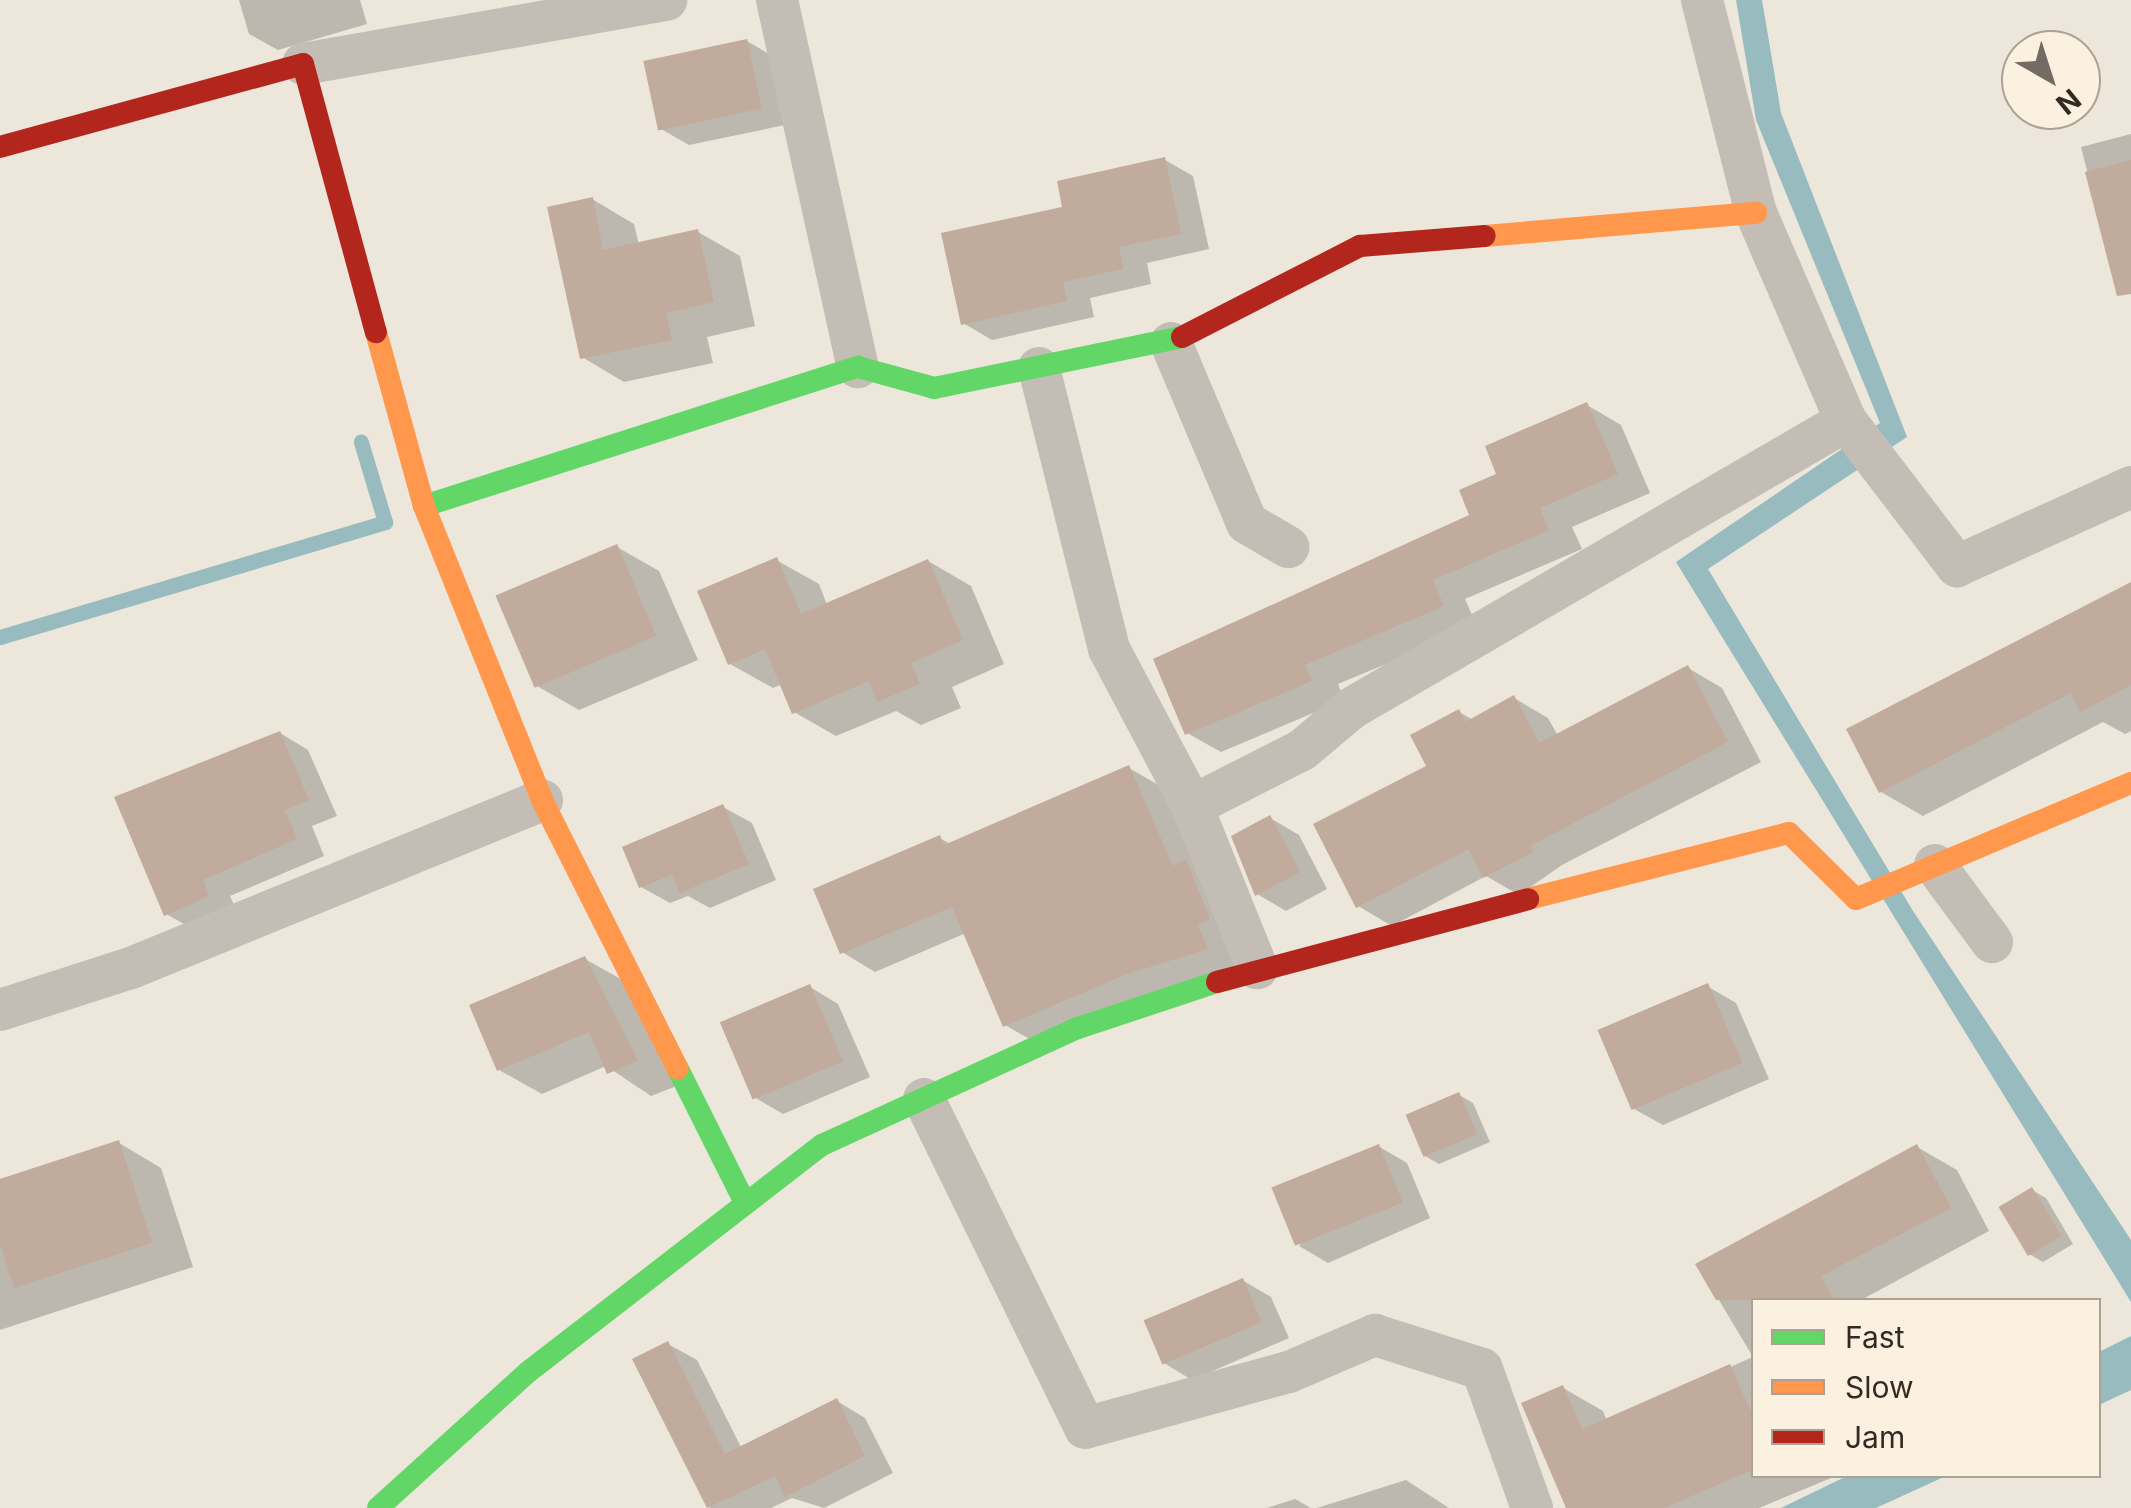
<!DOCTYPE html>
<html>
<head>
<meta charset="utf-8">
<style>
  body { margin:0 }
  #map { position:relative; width:2131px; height:1508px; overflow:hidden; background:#ece6db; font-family:Inter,sans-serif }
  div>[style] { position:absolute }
  .water>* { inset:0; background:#97bbbe }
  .shadow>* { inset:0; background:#0003 }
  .stream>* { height:15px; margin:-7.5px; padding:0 7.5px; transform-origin:7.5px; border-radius:7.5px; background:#97bbbe }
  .building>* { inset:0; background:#c1ab9c; transform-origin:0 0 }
  .street>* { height:42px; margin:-21px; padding:0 21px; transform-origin:21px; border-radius:21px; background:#c3bdb5 }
  .fast>* { height:22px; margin:-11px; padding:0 11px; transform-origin:11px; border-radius:11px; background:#63d668 }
  .slow>* { height:22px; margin:-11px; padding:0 11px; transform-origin:11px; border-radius:11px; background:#ff974d }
  .jam>* { height:22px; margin:-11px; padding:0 11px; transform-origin:11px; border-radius:11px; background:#b3261e }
  span { translate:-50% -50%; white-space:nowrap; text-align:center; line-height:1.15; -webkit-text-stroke:9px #faf1e1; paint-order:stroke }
  .legend { position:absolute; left:1751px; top:1298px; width:350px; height:180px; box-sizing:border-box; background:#faf1e1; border:2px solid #aba195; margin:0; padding:12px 18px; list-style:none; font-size:30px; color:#342a24 }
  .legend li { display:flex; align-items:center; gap:20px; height:50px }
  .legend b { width:50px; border:2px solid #aba195 }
  .north { position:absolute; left:2001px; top:30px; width:100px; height:100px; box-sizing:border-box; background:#faf1e1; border:2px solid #aba195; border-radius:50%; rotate:141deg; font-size:28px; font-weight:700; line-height:40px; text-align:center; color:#342a24 }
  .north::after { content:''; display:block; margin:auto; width:35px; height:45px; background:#746c64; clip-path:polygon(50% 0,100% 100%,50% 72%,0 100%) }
</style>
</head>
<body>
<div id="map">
  <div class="water">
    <i style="clip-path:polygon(1736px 0,1762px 0,1781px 113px,1907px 437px,1708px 569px,1913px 911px,2131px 1240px,2131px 1302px,1676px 562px,1880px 423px,1756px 120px)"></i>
    <i style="clip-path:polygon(2131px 1336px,2131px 1390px,2099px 1405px,2099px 1352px)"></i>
    <i style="clip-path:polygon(1847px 1476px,1946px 1476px,1876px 1508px,1781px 1508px)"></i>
  </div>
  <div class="shadow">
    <i style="clip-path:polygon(239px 0,360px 0,367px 24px,278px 50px,249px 34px)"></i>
    <i style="clip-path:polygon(747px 41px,776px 58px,790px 124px,689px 145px,661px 129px)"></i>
    <i style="clip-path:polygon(2131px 134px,2131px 248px,2103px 232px,2081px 147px)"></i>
    <i style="clip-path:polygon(1165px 160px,1193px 176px,1209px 249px,1147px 263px,1151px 284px,1090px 298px,1094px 317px,992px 340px,963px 323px,1065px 209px)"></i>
    <i style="clip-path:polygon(592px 199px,634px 224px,639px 245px,698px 232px,740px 256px,755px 326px,707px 337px,713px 363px,624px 382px,582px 357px)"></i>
    <i style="clip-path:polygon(1587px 405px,1621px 425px,1650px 493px,1572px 527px,1582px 549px,1465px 599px,1477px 626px,1338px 684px,1344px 700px,1221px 752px,1187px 733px,1472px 516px,1500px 475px)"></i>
    <i style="clip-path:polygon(617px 547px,659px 571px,698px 660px,579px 710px,537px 686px)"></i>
    <i style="clip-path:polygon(776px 560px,819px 584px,827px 605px,928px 561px,971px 586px,1004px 664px,952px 687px,961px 708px,921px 725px,896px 711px,836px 736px,794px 712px,782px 684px,773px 688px,730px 664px)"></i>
    <i style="clip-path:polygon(2131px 585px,2131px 731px,2125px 734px,2103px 722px,1923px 816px,1881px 792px)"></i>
    <i style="clip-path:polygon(1688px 668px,1722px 688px,1761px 762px,1562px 865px,1519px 895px,1486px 876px,1392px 926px,1358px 906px,1459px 712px,1473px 720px,1514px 698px,1548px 718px,1558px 736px)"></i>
    <i style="clip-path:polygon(280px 733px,308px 750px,337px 816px,312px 826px,324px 856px,230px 896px,237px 912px,195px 930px,166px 914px)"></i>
    <i style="clip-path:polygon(1129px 768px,1162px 787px,1240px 968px,1038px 1044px,1005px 1025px,966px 933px,875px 972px,842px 952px,939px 838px,951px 844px)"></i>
    <i style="clip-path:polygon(723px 807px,752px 823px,776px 880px,710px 908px,688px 896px,670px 903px,641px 887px)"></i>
    <i style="clip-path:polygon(1270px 818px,1299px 835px,1327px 889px,1286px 911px,1257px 894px)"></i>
    <i style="clip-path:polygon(585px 959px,628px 983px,679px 1085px,651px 1096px,606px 1066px,542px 1094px,499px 1070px)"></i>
    <i style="clip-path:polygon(1707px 986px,1736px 1003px,1769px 1079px,1663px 1125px,1634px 1109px)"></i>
    <i style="clip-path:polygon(810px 987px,838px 1004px,870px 1077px,783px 1114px,754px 1097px)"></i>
    <i style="clip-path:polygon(1459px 1095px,1473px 1103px,1490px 1142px,1439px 1164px,1425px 1156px)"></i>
    <i style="clip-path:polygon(119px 1143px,161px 1168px,193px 1267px,0 1330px,0 1179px)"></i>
    <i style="clip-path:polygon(1378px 1146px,1407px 1163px,1430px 1218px,1328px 1263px,1299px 1246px)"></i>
    <i style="clip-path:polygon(1917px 1147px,1957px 1170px,1989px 1231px,1861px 1300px,1754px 1300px,1754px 1476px,1836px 1476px,1759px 1508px,1569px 1508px,1563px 1388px,1603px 1411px,1607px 1421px,1753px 1357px,1698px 1265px)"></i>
    <i style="clip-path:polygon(2032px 1190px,2046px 1198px,2073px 1244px,2043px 1262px,2029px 1254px)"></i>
    <i style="clip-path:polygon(1242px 1280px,1271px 1297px,1289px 1338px,1192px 1380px,1164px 1363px)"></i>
    <i style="clip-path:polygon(668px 1344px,697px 1360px,742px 1449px,837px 1401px,865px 1418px,893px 1473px,824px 1508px,792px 1498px,771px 1508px,710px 1508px,636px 1360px)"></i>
    <i style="clip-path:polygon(1406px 1480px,1449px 1508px,1317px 1508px)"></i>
    <i style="clip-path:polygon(1295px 1499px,1311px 1508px,1267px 1508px)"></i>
  </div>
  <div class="stream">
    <i style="left:0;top:637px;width:402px;rotate:-16.6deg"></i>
    <i style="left:385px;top:522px;width:84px;rotate:-106.7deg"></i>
  </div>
  <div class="building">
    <i style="left:747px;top:39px;width:71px;height:106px;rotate:78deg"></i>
    <i style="clip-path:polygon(1165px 157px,1181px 234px,1119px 247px,1123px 269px,1063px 282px,1067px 301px,961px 325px,941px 233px,1062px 207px,1057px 181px)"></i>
    <i style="clip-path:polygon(2131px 160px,2131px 294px,2117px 296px,2085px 172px)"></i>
    <i style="clip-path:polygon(593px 197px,603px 250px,698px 229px,714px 302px,666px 313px,672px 340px,580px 359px,547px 207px)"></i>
    <i style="clip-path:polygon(1587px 402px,1618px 474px,1540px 508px,1549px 530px,1433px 580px,1444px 606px,1305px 665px,1312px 681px,1185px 735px,1153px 659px,1469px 515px,1459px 490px,1496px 474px,1485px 446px)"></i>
    <i style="left:617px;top:544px;width:100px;height:132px;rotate:67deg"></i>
    <i style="clip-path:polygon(777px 557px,801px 614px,928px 559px,963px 640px,911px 663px,920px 684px,877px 702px,869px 681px,792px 714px,765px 649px,728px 665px,697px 591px)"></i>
    <i style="clip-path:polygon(2131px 582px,2131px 685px,2080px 712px,2071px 693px,1879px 793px,1846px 729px)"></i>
    <i style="clip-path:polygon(1688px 665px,1728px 742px,1530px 846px,1533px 852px,1483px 878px,1469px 849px,1356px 908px,1313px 824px,1426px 766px,1410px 735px,1459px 709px,1465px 722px,1514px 695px,1539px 743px)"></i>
    <i style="clip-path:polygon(280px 731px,309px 800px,285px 810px,297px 839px,203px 880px,209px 896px,164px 916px,114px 797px)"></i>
    <i style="clip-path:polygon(1129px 765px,1173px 866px,1186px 859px,1210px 919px,1198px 925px,1208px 949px,1127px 974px,1003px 1027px,952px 907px,840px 954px,813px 889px,940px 835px,944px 845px)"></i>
    <i style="clip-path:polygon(723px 804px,749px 864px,680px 893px,672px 875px,639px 888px,622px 847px)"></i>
    <i style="clip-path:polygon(1270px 815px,1300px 872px,1255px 896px,1231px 836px)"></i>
    <i style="clip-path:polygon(585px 956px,638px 1061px,607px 1074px,589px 1032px,497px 1071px,469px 1005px)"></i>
    <i style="left:1708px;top:983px;width:87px;height:120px;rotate:67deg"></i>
    <i style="left:810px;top:984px;width:84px;height:98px;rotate:67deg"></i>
    <i style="left:1459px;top:1092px;width:46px;height:58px;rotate:67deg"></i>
    <i style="clip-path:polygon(119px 1140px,152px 1243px,14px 1288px,0 1244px,0 1179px)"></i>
    <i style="left:1379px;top:1144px;width:63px;height:116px;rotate:68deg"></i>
    <i style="clip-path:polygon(1917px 1144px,1951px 1208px,1821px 1276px,1834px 1300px,1716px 1300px,1695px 1264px)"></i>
    <i style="left:2032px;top:1187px;width:57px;height:39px;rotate:59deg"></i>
    <i style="left:1243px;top:1278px;width:48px;height:108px;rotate:67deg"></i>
    <i style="clip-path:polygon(668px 1341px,725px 1454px,837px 1398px,865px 1456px,785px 1497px,775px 1476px,707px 1508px,632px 1359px)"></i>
    <i style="clip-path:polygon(1730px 1364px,1754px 1419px,1754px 1469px,1664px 1508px,1566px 1508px,1521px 1403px,1563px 1385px,1582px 1429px)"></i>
  </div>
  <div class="street">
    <i style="left:777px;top:0;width:376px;rotate:77.6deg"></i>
    <i style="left:1702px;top:0;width:220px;rotate:75.8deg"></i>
    <i style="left:1756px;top:213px;width:227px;rotate:66.6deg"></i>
    <i style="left:1846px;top:421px;width:183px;rotate:52.6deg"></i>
    <i style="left:1957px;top:566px;width:191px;rotate:-24.4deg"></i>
    <i style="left:303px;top:64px;width:369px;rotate:-10deg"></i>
    <i style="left:1171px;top:343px;width:195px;rotate:67.1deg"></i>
    <i style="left:1247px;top:523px;width:48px;rotate:30.3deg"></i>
    <i style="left:1039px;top:368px;width:290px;rotate:76deg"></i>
    <i style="left:1109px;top:649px;width:178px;rotate:62.1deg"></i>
    <i style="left:1192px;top:806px;width:175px;rotate:68.1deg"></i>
    <i style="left:1192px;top:806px;width:123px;rotate:-27deg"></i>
    <i style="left:1302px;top:750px;width:65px;rotate:-40deg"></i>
    <i style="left:1352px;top:708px;width:571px;rotate:-30.16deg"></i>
    <i style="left:1935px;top:865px;width:96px;rotate:53.5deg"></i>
    <i style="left:0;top:1010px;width:138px;rotate:-17.8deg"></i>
    <i style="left:131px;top:968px;width:444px;rotate:-22.2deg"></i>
    <i style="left:924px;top:1099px;width:366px;rotate:63.9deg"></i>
    <i style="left:1085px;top:1428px;width:212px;rotate:-15.4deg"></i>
    <i style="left:1289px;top:1372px;width:94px;rotate:-23.3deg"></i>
    <i style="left:1375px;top:1335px;width:112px;rotate:17.6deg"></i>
    <i style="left:1482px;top:1369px;width:148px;rotate:70.2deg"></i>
  </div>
  <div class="fast">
    <i style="left:424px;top:506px;width:456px;rotate:-17.8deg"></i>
    <i style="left:858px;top:367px;width:79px;rotate:15.4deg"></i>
    <i style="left:934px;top:388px;width:253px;rotate:-11.6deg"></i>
    <i style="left:678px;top:1069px;width:148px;rotate:63.4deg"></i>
    <i style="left:378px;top:1508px;width:202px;rotate:-42.2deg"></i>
    <i style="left:528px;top:1372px;width:371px;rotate:-37.7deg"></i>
    <i style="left:822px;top:1145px;width:281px;rotate:-24.6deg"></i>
    <i style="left:1078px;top:1028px;width:146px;rotate:-18.3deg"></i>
  </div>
  <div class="slow">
    <i style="left:1485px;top:236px;width:272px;rotate:-4.9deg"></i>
    <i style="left:376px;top:332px;width:180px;rotate:74.6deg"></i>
    <i style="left:424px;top:506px;width:317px;rotate:68.1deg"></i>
    <i style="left:542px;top:800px;width:301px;rotate:63.2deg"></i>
    <i style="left:1528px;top:899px;width:269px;rotate:-14.2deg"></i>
    <i style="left:1789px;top:833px;width:94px;rotate:44.6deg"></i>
    <i style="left:1856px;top:899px;width:298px;rotate:-22.9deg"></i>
  </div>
  <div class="jam">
    <i style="left:0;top:147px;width:314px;rotate:-15.3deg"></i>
    <i style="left:303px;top:64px;width:278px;rotate:74.8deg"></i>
    <i style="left:1182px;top:337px;width:200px;rotate:-27.1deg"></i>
    <i style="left:1360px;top:246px;width:125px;rotate:-4.6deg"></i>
    <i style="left:1217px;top:982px;width:322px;rotate:-14.9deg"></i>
  </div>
  <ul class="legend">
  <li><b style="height:12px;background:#63d668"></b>Fast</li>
  <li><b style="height:12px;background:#ff974d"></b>Slow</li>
  <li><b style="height:12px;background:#b3261e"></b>Jam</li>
  </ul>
  <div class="north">N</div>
</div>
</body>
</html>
